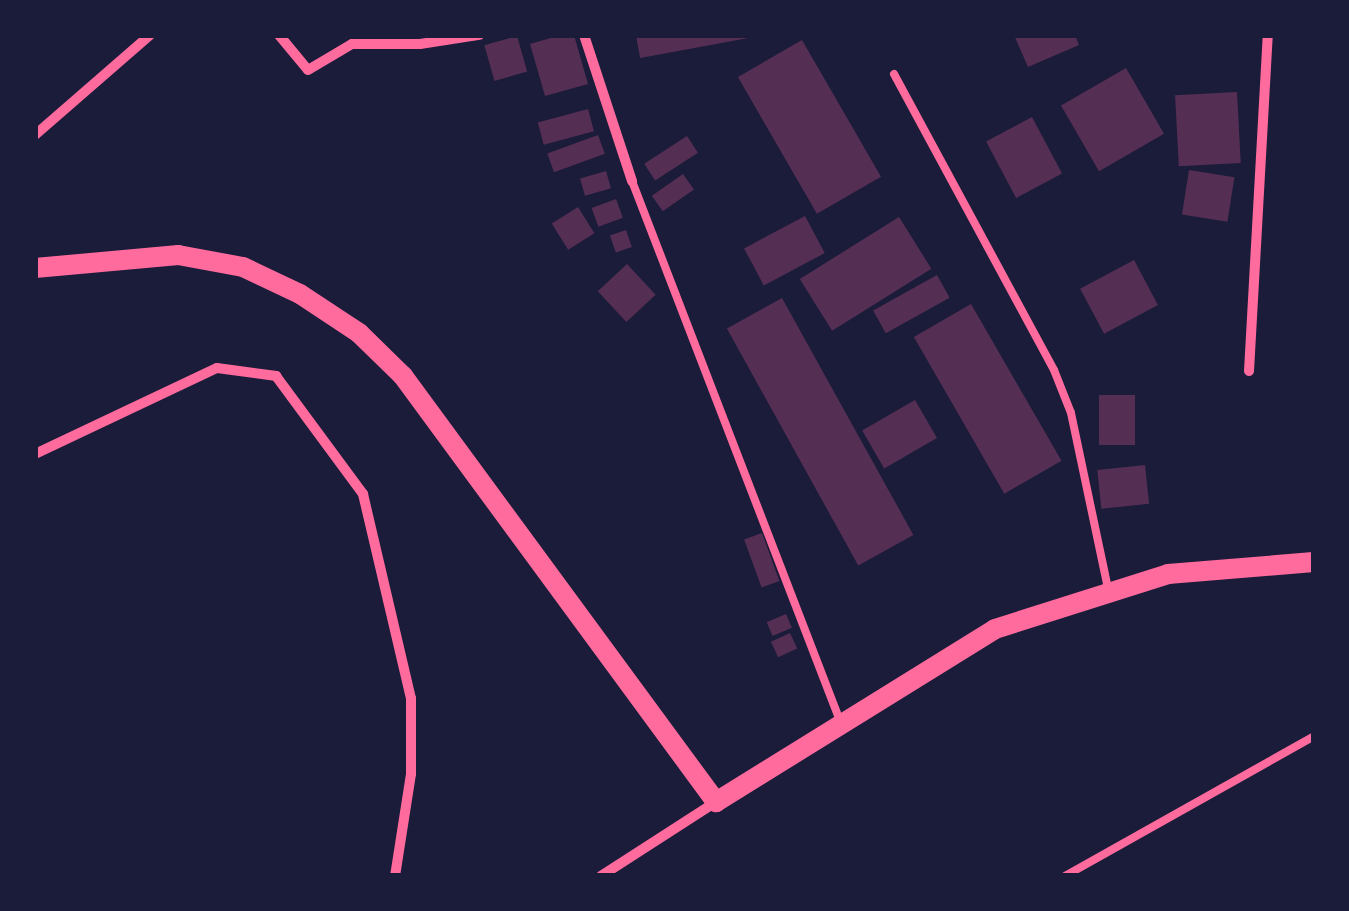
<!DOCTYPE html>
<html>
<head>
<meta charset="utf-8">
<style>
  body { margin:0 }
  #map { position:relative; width:1349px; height:911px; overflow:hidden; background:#1b1b3a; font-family:"Fira Sans Condensed",sans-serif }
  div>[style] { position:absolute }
  .building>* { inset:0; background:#542f53; transform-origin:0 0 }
  .service>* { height:8px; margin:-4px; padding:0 4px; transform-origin:4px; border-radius:4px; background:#ff6b9d }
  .minor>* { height:10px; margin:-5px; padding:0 5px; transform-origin:5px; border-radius:5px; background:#ff6b9d }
  .secondary>* { height:20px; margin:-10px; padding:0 10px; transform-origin:10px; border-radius:10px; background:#ff6b9d }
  span { translate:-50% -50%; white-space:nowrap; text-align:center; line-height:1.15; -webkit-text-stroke:8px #1b1b3a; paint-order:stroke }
  .frame { position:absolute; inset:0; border:38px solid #1b1b3a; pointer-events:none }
</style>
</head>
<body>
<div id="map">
  <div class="building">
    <i style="clip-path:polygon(561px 35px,574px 35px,588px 84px,545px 96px,530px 44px)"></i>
    <i style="clip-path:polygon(636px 35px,754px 35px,754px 37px,640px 58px)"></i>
    <i style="clip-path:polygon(1014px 35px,1075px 35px,1079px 45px,1028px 67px)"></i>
    <i style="left:517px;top:36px;width:37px;height:34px;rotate:74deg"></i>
    <i style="left:802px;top:40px;width:158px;height:74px;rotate:60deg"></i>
    <i style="left:1126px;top:68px;width:76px;height:75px;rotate:60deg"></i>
    <i style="left:1237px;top:92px;width:71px;height:62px;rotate:87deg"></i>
    <i style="left:588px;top:109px;width:23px;height:52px;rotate:75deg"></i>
    <i style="left:1032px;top:117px;width:64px;height:52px;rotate:62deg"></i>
    <i style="left:598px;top:135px;width:20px;height:54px;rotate:70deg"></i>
    <i style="left:687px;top:136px;width:20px;height:51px;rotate:57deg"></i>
    <i style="left:1189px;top:170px;width:46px;height:45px;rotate:9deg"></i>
    <i style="left:606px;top:171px;width:18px;height:27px;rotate:74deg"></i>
    <i style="left:683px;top:174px;width:19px;height:38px;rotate:55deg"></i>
    <i style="left:616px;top:199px;width:20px;height:26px;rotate:70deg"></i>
    <i style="left:578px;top:207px;width:31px;height:31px;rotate:58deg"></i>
    <i style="left:805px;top:216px;width:42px;height:69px;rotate:62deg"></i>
    <i style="left:899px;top:217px;width:61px;height:117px;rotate:58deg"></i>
    <i style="left:626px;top:230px;width:18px;height:17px;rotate:71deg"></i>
    <i style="left:1134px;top:260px;width:51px;height:61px;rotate:62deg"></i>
    <i style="left:627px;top:264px;width:42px;height:40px;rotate:47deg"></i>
    <i style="left:937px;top:275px;width:26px;height:73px;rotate:61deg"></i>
    <i style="left:782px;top:298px;width:271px;height:63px;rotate:61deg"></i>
    <i style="left:971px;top:304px;width:181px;height:66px;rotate:60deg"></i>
    <i style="left:1099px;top:395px;width:36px;height:50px"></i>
    <i style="left:915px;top:400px;width:44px;height:61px;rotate:60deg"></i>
    <i style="left:1145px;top:465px;width:39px;height:48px;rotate:84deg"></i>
    <i style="left:762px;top:533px;width:51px;height:19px;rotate:70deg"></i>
    <i style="left:786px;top:614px;width:15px;height:21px;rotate:67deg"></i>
    <i style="left:790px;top:633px;width:17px;height:21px;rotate:65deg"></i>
  </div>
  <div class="service">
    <i style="left:894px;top:74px;width:336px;rotate:61.6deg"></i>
    <i style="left:1054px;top:370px;width:46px;rotate:68.4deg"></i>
    <i style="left:1071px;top:413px;width:179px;rotate:78.1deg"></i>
    <i style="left:632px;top:181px;width:579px;rotate:68.93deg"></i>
    <i style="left:1065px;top:876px;width:286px;rotate:-29.3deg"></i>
  </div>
  <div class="minor">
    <i style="left:279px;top:35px;width:45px;rotate:50.4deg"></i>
    <i style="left:308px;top:70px;width:51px;rotate:-30.6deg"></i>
    <i style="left:352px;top:44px;width:68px"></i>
    <i style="left:420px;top:44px;width:60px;rotate:-8.7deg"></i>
    <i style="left:584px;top:35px;width:154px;rotate:71.8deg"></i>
    <i style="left:35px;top:135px;width:152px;rotate:-41deg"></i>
    <i style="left:1249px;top:371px;width:337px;rotate:-86.8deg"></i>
    <i style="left:35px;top:454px;width:201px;rotate:-25.3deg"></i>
    <i style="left:217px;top:368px;width:60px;rotate:7.7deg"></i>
    <i style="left:276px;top:376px;width:147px;rotate:53.6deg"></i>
    <i style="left:363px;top:494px;width:210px;rotate:76.8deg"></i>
    <i style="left:411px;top:698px;width:76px;rotate:90deg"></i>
    <i style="left:411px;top:774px;width:103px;rotate:98.9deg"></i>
    <i style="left:601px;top:876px;width:137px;rotate:-32.8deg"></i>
  </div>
  <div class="secondary">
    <i style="left:35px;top:268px;width:144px;rotate:-5.2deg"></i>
    <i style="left:178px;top:255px;width:66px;rotate:10.5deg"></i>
    <i style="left:243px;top:267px;width:63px;rotate:25.3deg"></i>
    <i style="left:300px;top:294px;width:71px;rotate:33.5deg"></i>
    <i style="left:359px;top:333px;width:62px;rotate:44.3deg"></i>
    <i style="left:403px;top:376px;width:529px;rotate:53.69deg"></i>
    <i style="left:716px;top:802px;width:328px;rotate:-31.8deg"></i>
    <i style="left:995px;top:629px;width:182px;rotate:-17.6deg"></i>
    <i style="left:1168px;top:574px;width:146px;rotate:-4.7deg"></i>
  </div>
  <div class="frame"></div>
</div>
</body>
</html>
